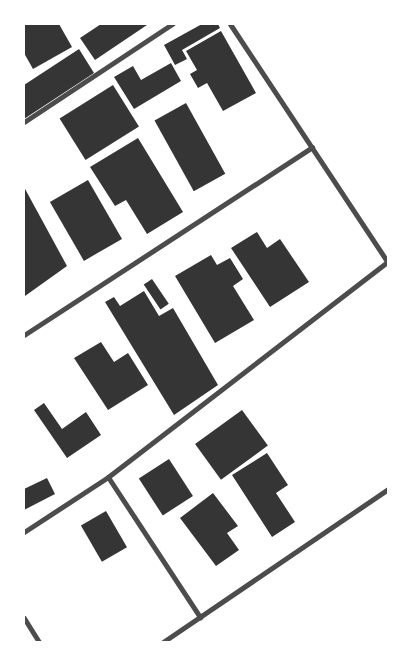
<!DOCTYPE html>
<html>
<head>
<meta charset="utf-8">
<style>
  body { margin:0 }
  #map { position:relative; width:412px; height:666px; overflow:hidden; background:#fff; font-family:"Work Sans",sans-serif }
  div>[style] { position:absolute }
  .building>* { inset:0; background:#353535; transform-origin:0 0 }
  .minor>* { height:5px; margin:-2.5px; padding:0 2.5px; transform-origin:2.5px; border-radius:2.5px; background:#4c4c4c }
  span { translate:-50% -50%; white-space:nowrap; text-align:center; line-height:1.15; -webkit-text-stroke:5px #fff; paint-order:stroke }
  .frame { position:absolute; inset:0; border:25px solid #fff; pointer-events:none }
</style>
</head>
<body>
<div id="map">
  <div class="building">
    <i style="clip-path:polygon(24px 24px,59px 24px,72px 47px,33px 69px,24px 53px)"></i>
    <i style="clip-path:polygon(101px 24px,146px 24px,147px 25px,95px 60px,80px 38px)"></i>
    <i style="clip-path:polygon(202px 24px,218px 24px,220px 28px,182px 50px,187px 59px,175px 65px,164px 45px)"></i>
    <i style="clip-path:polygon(221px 31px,256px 93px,223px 111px,207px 83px,198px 88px,190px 74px,197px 70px,186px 51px)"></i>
    <i style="clip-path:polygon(79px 49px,94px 73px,24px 119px,24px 85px)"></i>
    <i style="clip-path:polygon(171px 63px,181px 81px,134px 109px,114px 77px,133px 66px,141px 80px)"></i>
    <i style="left:113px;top:85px;width:49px;height:63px;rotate:58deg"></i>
    <i style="left:186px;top:103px;width:81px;height:36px;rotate:61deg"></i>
    <i style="clip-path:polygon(138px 138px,183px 212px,147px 234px,126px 200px,115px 206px,90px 167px)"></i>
    <i style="left:88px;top:180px;width:68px;height:44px;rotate:60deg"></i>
    <i style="clip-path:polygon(24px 187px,67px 266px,25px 296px,24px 294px)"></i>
    <i style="clip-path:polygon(257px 232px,267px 248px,280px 239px,309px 282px,270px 307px,231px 248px)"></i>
    <i style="clip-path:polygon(211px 255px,217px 265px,230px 258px,243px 279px,233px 286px,254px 320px,215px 343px,175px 276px)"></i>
    <i style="left:152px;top:279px;width:30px;height:10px;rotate:56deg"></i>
    <i style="clip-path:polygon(144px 291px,159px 316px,173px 308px,218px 385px,174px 415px,105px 302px,114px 297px,120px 306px)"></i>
    <i style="clip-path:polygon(101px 342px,114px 362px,128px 353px,148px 385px,108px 410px,74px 358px)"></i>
    <i style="clip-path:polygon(44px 403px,62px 429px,86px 412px,101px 435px,67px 458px,34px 410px)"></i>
    <i style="left:242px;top:410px;width:44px;height:58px;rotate:54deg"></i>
    <i style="clip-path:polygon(267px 453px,288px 485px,276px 493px,295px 522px,272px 537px,232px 475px)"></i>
    <i style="left:169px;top:459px;width:44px;height:36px;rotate:57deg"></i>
    <i style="clip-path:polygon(47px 478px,55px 494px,24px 510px,24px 489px)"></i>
    <i style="clip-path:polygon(213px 493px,238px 526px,227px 533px,239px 550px,216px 566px,180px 518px)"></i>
    <i style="left:106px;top:511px;width:42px;height:29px;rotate:60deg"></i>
  </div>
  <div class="minor">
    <i style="left:230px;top:24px;width:287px;rotate:56.5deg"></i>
    <i style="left:24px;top:122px;width:178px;rotate:-33.5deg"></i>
    <i style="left:24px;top:335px;width:344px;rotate:-33.1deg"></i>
    <i style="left:108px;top:477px;width:168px;rotate:56.7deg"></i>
    <i style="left:24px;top:532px;width:100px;rotate:-33.2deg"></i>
    <i style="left:108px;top:477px;width:354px;rotate:-37.6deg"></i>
    <i style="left:24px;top:618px;width:28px;rotate:58deg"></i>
    <i style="left:163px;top:642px;width:272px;rotate:-34.2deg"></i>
  </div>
  <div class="frame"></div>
</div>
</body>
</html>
